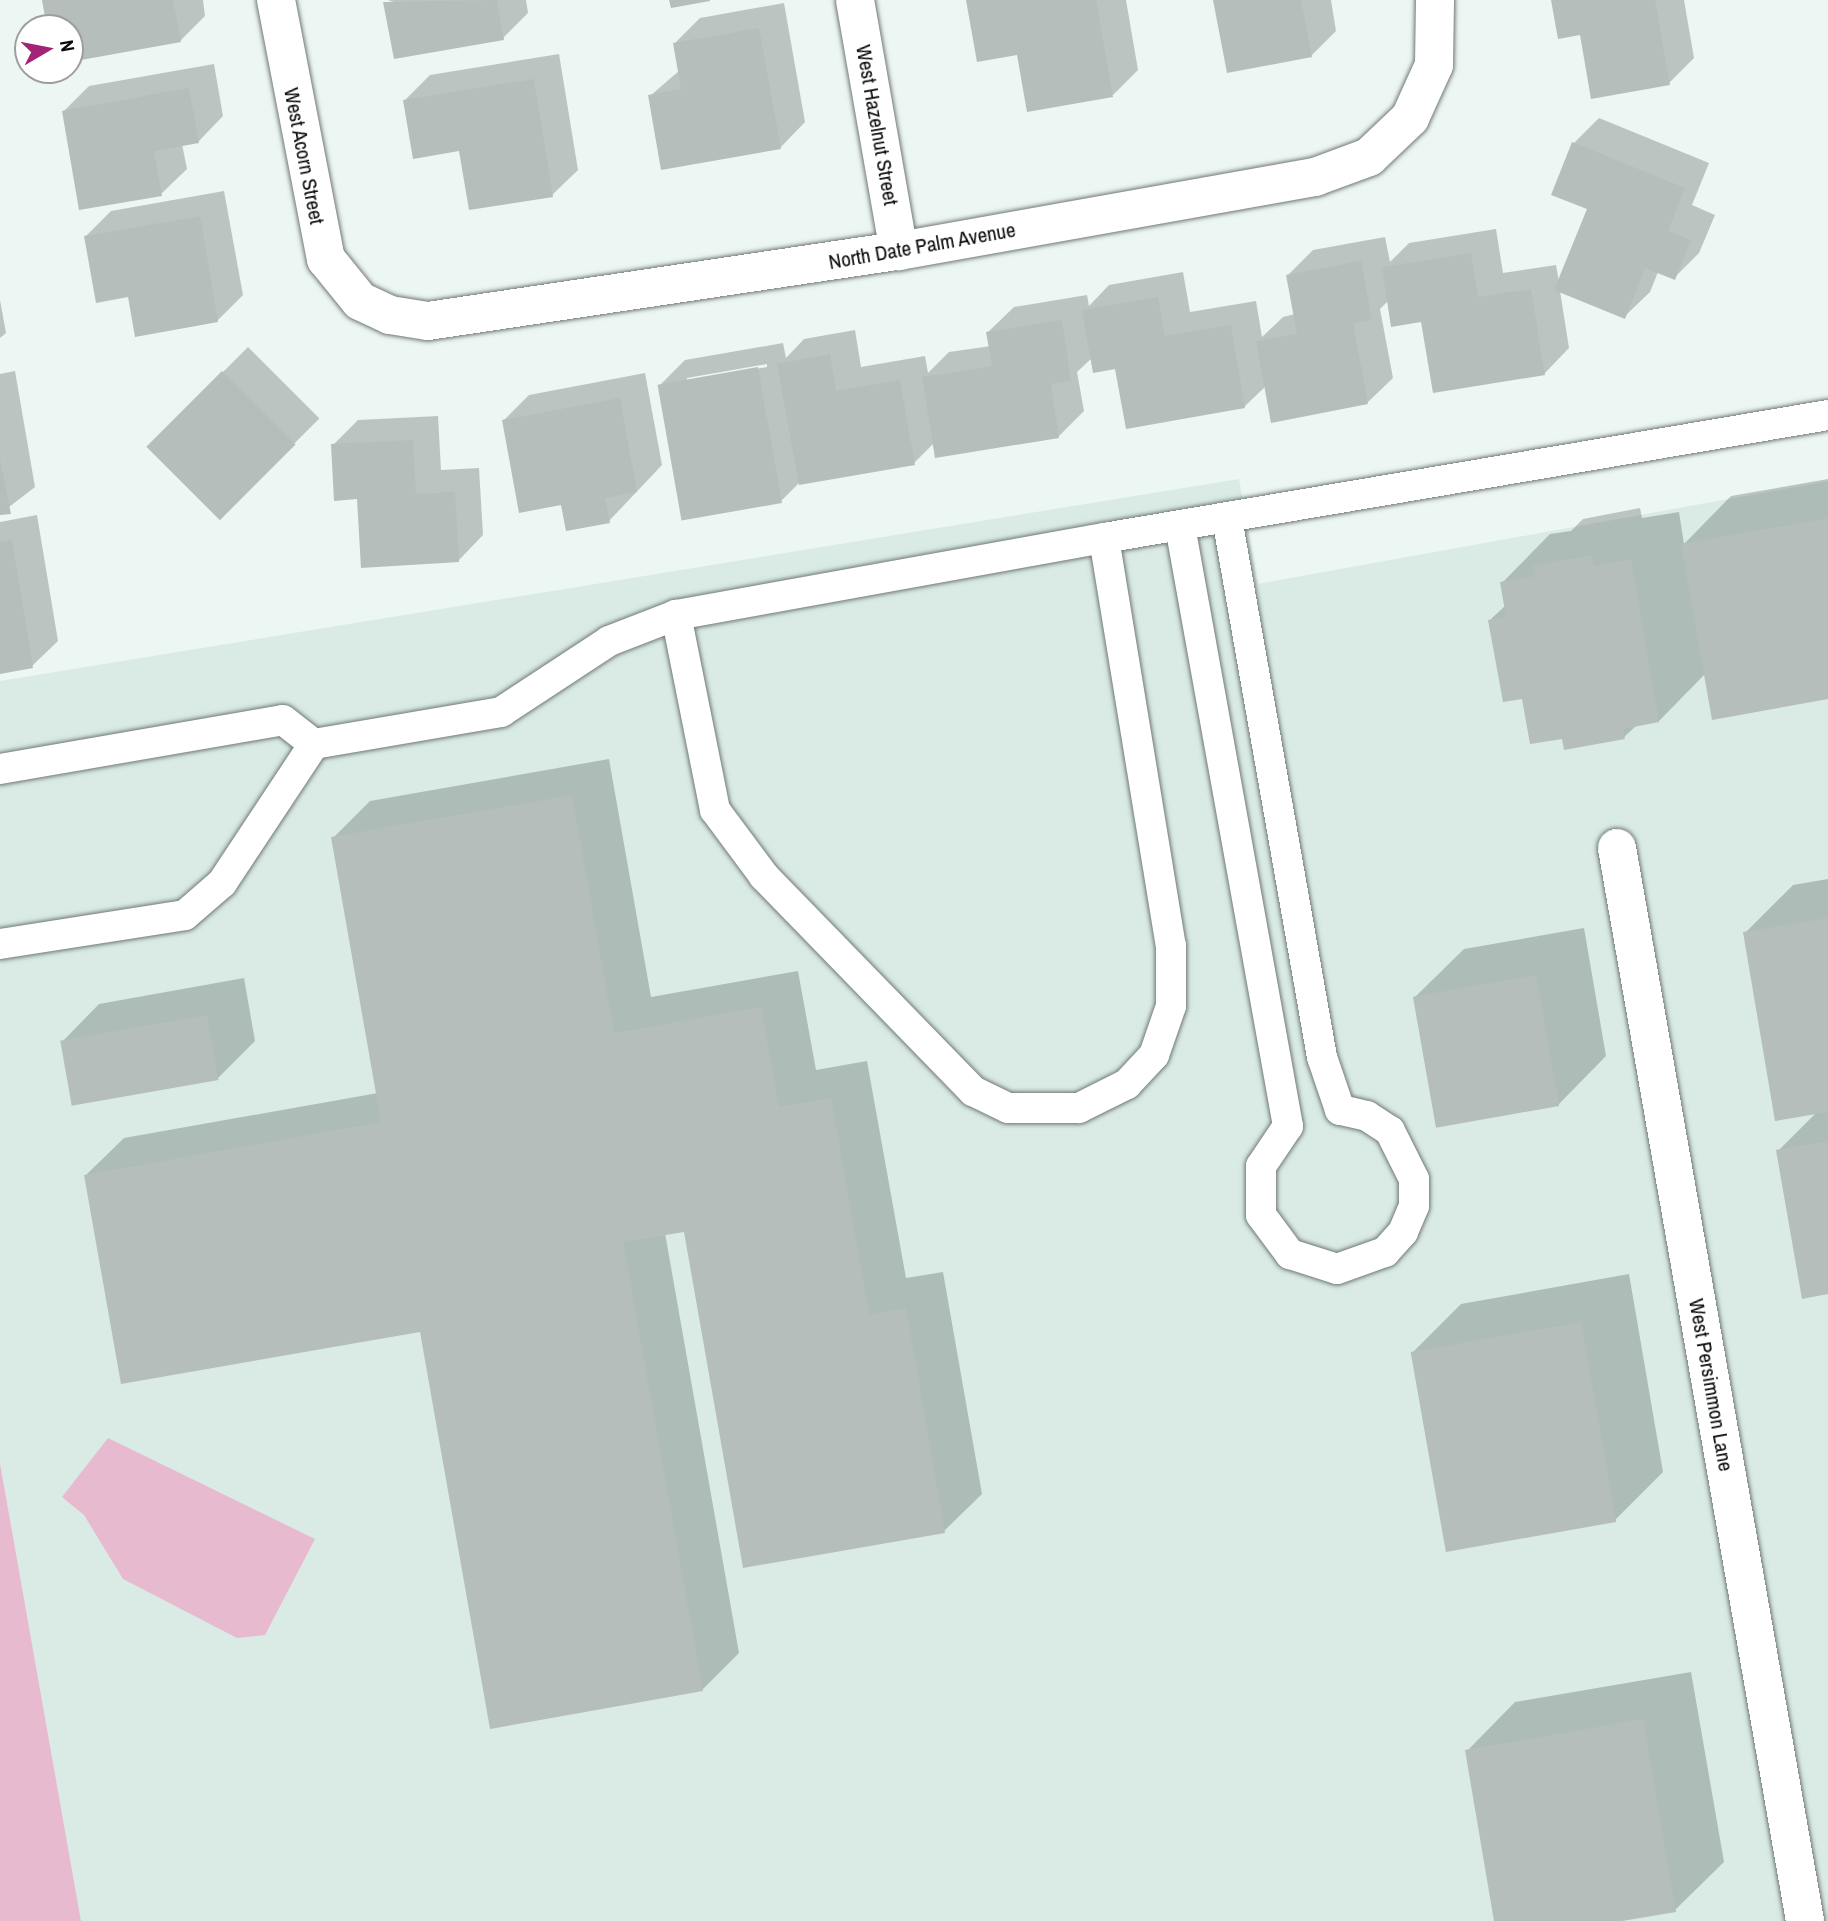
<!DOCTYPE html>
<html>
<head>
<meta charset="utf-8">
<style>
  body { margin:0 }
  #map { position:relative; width:1828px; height:1921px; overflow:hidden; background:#ecf6f2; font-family:"Archivo Narrow",sans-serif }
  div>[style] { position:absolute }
  .built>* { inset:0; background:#d9ebe4 }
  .green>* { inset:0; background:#e7bad0 }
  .shadow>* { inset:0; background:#0003; transform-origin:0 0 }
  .building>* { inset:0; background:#b5bebb; transform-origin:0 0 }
  .roads { filter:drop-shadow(0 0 2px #717976) drop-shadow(0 0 2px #717976) }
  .service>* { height:30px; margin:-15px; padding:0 15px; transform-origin:15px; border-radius:15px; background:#fff }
  .minor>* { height:38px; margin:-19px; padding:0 19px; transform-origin:19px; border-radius:19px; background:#fff }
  span { translate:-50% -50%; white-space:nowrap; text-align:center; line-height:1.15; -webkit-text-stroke:5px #fff; paint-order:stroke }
  .street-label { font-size:21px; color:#090c0b }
  .north { position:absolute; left:14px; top:14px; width:70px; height:70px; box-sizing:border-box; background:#fff; border:2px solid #9d9e9d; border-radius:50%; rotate:80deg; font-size:19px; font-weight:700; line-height:28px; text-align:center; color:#090c0b }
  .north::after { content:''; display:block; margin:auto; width:24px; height:32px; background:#a32374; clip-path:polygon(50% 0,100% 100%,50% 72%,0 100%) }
</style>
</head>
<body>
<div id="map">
  <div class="built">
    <i style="clip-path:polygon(1239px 479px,1258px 584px,1828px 481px,1828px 1921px,81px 1921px,0 1463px,0 681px)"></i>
  </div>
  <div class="green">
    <i style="clip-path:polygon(108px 1438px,315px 1539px,265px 1635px,237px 1638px,123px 1579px,84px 1515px,62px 1497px)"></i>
    <i style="clip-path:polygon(0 1463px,81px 1921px,0 1921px)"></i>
  </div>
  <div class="shadow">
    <i style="clip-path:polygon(44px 0,203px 0,205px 16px,180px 41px,70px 60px,70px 28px,49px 28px)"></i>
    <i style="clip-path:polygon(388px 0,526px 0,528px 13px,503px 38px)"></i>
    <i style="clip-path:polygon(968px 0,1126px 0,1138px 70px,1113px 95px)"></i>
    <i style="clip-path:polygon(1215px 0,1331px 0,1336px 31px,1311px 56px)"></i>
    <i style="clip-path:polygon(1552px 0,1684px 0,1694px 58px,1669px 83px,1581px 33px)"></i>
    <i style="clip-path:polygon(784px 3px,805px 122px,780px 148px,650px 96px,680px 70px,675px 43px,700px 18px)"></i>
    <i style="clip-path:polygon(559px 54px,578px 170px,552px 195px,460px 149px,405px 100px,430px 75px)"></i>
    <i style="clip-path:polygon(214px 64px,223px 116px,198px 142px,182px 144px,187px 169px,161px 194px,64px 111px,89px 86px)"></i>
    <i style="clip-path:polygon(evenodd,1599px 118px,1709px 163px,1692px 205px,1715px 215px,1699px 253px,1674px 278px,1658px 272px,1650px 292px,1624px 317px,1560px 291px,1569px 348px,1544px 374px,1389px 300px,1380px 309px,1393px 378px,1367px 403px,1266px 386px,1244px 407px,1092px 358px,1077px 372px,1084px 411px,1059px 436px,934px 443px,914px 463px,799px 483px,781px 501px,660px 385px,685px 360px,783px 343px,786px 358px,804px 339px,855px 330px,861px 367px,925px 356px,928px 373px,949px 352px,991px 346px,988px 332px,1014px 307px,1087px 295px,1089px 306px,1109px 285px,1183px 272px,1190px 312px,1256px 301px,1262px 337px,1283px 317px,1295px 314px,1288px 275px,1313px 250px,1385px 237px,1390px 262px,1409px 243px,1496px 229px,1503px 273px,1556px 265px,1559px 282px,1589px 208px,1574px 143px,1599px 118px,767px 364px,767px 367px,687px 381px,687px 378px,767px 364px)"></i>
    <i style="clip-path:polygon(224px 191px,243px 295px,217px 321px,130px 295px,86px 236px,111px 211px)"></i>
    <i style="clip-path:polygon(0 300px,6px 333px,0 338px)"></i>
    <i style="left:248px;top:347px;width:101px;height:140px;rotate:45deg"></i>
    <i style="clip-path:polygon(15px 371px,35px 487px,0 514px,0 374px)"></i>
    <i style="clip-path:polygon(645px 373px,662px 465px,609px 521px,562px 503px,504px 420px,529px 395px)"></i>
    <i style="clip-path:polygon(438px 416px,441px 470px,479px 468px,483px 535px,458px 561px,359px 497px,333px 445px,358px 420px)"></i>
    <i style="clip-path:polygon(1828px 479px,1828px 698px,1706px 673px,1659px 721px,1637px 725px,1624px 737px,1563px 737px,1524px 697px,1490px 620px,1506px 605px,1502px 583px,1550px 534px,1571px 531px,1583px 519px,1640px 508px,1642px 518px,1679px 512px,1684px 544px,1731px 496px)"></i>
    <i style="clip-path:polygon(37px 515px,58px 641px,32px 666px,0 672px,0 522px)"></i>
    <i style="clip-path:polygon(609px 759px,651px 997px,798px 971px,816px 1070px,867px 1061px,906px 1278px,943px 1272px,982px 1494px,944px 1531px,685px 1230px,665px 1233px,739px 1653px,702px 1690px,421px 1330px,86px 1175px,124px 1138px,378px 1093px,333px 838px,370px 801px)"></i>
    <i style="clip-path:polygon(1828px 879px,1828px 1292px,1778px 1151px,1817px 1112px,1745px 933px,1793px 885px)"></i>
    <i style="clip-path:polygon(1584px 928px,1606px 1056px,1558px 1105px,1415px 997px,1464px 949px)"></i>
    <i style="clip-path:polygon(244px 978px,255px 1041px,217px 1079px,62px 1042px,99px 1004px)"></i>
    <i style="clip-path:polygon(1629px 1274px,1663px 1472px,1615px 1520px,1413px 1352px,1461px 1304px)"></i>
    <i style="clip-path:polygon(1691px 1672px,1724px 1862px,1675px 1910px,1611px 1921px,1496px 1921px,1467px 1751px,1515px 1702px)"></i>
  </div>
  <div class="building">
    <i style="clip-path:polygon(42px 0,173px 0,181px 42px,70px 62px,70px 28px,47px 28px)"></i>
    <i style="clip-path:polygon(497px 0,504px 40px,394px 59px,383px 2px)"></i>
    <i style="clip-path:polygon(669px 0,710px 0,710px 1px,671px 8px)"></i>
    <i style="clip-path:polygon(966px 0,1096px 0,1113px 97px,1027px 112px,1017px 55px,977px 62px)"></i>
    <i style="clip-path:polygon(1213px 0,1301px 0,1312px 57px,1227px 73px)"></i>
    <i style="clip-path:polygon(1551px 0,1655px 0,1670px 85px,1591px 99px,1580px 35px,1558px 39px)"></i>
    <i style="clip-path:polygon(759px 28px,781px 149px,661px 170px,648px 95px,681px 89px,673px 43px)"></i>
    <i style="clip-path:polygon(534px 79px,553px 197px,469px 210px,459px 151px,413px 159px,403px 100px)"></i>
    <i style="clip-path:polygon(189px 88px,199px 143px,154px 151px,162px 196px,79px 210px,62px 111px)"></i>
    <i style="clip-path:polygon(1572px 142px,1685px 188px,1668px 231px,1691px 240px,1675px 280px,1645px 268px,1625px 319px,1554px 290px,1587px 209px,1551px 195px)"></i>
    <i style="clip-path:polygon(200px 216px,218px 322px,135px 337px,128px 297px,96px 303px,84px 236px)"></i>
    <i style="clip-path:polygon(1471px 253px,1478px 297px,1531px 289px,1545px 375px,1433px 393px,1421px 322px,1391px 327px,1382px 267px)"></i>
    <i style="clip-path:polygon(1361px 261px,1372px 320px,1353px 323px,1368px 404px,1271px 423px,1256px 341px,1297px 334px,1286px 275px)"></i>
    <i style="clip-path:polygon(1158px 297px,1165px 336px,1231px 325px,1245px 408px,1126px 429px,1115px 369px,1093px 373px,1082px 310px)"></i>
    <i style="clip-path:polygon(1062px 320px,1071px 381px,1051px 384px,1059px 438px,935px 458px,922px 377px,992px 366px,986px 332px)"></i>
    <i style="clip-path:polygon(830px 354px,836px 391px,900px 380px,915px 465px,799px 485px,777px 364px)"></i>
    <i style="left:758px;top:367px;width:138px;height:102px;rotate:80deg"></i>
    <i style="left:222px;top:371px;width:104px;height:107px;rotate:45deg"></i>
    <i style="clip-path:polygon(620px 398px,637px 492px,605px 498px,610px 523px,566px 531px,561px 505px,519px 513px,502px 420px)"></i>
    <i style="clip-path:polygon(413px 440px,416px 494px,455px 492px,459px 562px,361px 568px,357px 499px,334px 501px,331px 444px)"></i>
    <i style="clip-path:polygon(0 459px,11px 514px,0 515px)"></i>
    <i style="clip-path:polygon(1828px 518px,1828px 699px,1712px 720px,1681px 544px)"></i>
    <i style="clip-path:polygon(12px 540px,33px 668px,0 674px,0 542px)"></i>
    <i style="clip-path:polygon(1592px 555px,1594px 566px,1631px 559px,1659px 722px,1623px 729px,1625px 739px,1564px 750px,1562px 739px,1530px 744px,1522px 699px,1503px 702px,1488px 620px,1506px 617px,1500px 582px,1535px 576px,1533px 566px)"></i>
    <i style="clip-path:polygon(572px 795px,614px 1033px,761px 1007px,779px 1107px,831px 1098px,869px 1314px,906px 1308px,945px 1533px,743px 1568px,684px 1232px,623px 1242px,703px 1691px,490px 1729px,420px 1332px,121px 1384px,84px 1175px,381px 1122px,331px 837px)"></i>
    <i style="clip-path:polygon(1828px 918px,1828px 1112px,1775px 1121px,1743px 932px)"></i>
    <i style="left:1536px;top:975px;width:133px;height:125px;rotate:80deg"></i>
    <i style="left:207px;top:1015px;width:66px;height:149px;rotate:80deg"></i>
    <i style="clip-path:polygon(1828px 1141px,1828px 1294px,1802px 1299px,1776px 1150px)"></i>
    <i style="left:1581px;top:1322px;width:203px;height:173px;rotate:80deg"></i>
    <i style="clip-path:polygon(1643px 1719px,1676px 1912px,1622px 1921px,1494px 1921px,1465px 1750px)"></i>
  </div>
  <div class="roads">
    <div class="service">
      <i style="left:1180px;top:526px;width:610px;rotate:79.8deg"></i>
      <i style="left:1288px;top:1126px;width:48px;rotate:124deg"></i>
      <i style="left:1261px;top:1166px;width:49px;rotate:90deg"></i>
      <i style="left:1261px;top:1215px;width:49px;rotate:53.4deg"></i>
      <i style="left:1290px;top:1254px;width:49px;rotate:17.7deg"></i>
      <i style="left:1337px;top:1269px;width:51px;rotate:-19.5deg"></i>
      <i style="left:1385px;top:1252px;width:27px;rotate:-48deg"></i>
      <i style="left:1403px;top:1232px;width:28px;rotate:-67deg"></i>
      <i style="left:1414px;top:1206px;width:27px;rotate:-90deg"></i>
      <i style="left:1414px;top:1179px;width:54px;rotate:-116.6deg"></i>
      <i style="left:1390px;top:1131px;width:27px;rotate:-147deg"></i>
      <i style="left:1367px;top:1116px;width:28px;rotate:-167deg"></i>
      <i style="left:1340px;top:1110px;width:56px;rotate:-108.8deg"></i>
      <i style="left:1322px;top:1057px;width:547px;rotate:-100deg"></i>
      <i style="left:1104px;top:538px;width:412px;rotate:80.7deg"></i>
      <i style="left:1171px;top:945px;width:61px;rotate:90deg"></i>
      <i style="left:1171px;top:1006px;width:52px;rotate:109.1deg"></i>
      <i style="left:1154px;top:1055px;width:40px;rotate:133deg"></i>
      <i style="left:1127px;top:1084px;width:54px;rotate:153.4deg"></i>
      <i style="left:1079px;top:1108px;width:71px;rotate:180deg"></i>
      <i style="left:1008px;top:1108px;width:39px;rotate:-154deg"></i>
      <i style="left:973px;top:1091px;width:300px;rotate:-134.2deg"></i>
      <i style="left:764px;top:876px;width:82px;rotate:-126.6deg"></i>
      <i style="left:715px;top:810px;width:199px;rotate:-101.3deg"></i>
      <i style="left:676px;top:615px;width:435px;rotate:-10.2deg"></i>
      <i style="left:1104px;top:538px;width:734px;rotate:-9.64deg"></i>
      <i style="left:0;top:769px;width:287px;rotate:-9.8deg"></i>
      <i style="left:283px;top:720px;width:39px;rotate:38deg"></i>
      <i style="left:0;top:944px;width:187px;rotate:-8.9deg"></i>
      <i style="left:185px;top:915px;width:49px;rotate:-40.9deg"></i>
      <i style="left:222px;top:883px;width:167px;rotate:-56.5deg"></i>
      <i style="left:314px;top:744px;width:190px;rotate:-9.7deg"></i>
      <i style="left:501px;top:712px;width:129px;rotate:-33.3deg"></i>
      <i style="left:609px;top:641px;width:72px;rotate:-21.2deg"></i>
    </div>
    <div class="minor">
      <i style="left:276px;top:0;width:264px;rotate:79.1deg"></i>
      <i style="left:326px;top:259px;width:54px;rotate:51deg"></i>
      <i style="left:360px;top:301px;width:33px;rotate:25deg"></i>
      <i style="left:390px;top:315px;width:38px;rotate:9deg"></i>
      <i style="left:428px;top:321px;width:476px;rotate:-8.5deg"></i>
      <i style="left:899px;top:251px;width:423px;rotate:-10.1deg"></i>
      <i style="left:1315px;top:177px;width:58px;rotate:-20.3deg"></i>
      <i style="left:1369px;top:157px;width:57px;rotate:-43.6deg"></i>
      <i style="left:1410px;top:118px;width:58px;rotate:-65.6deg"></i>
      <i style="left:1434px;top:65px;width:65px;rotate:-89.1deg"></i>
      <i style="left:855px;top:0;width:255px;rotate:80.1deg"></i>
      <i style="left:1617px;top:848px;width:1089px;rotate:80.06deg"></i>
    </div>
  </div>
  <div class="street-label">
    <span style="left:877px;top:125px;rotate:80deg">West Hazelnut Street</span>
    <span style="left:304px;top:156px;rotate:79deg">West Acorn Street</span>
    <span style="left:922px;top:246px;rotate:-10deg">North Date Palm Avenue</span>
    <span style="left:1711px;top:1385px;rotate:80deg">West Persimmon Lane</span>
  </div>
  <div class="north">N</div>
</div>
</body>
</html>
